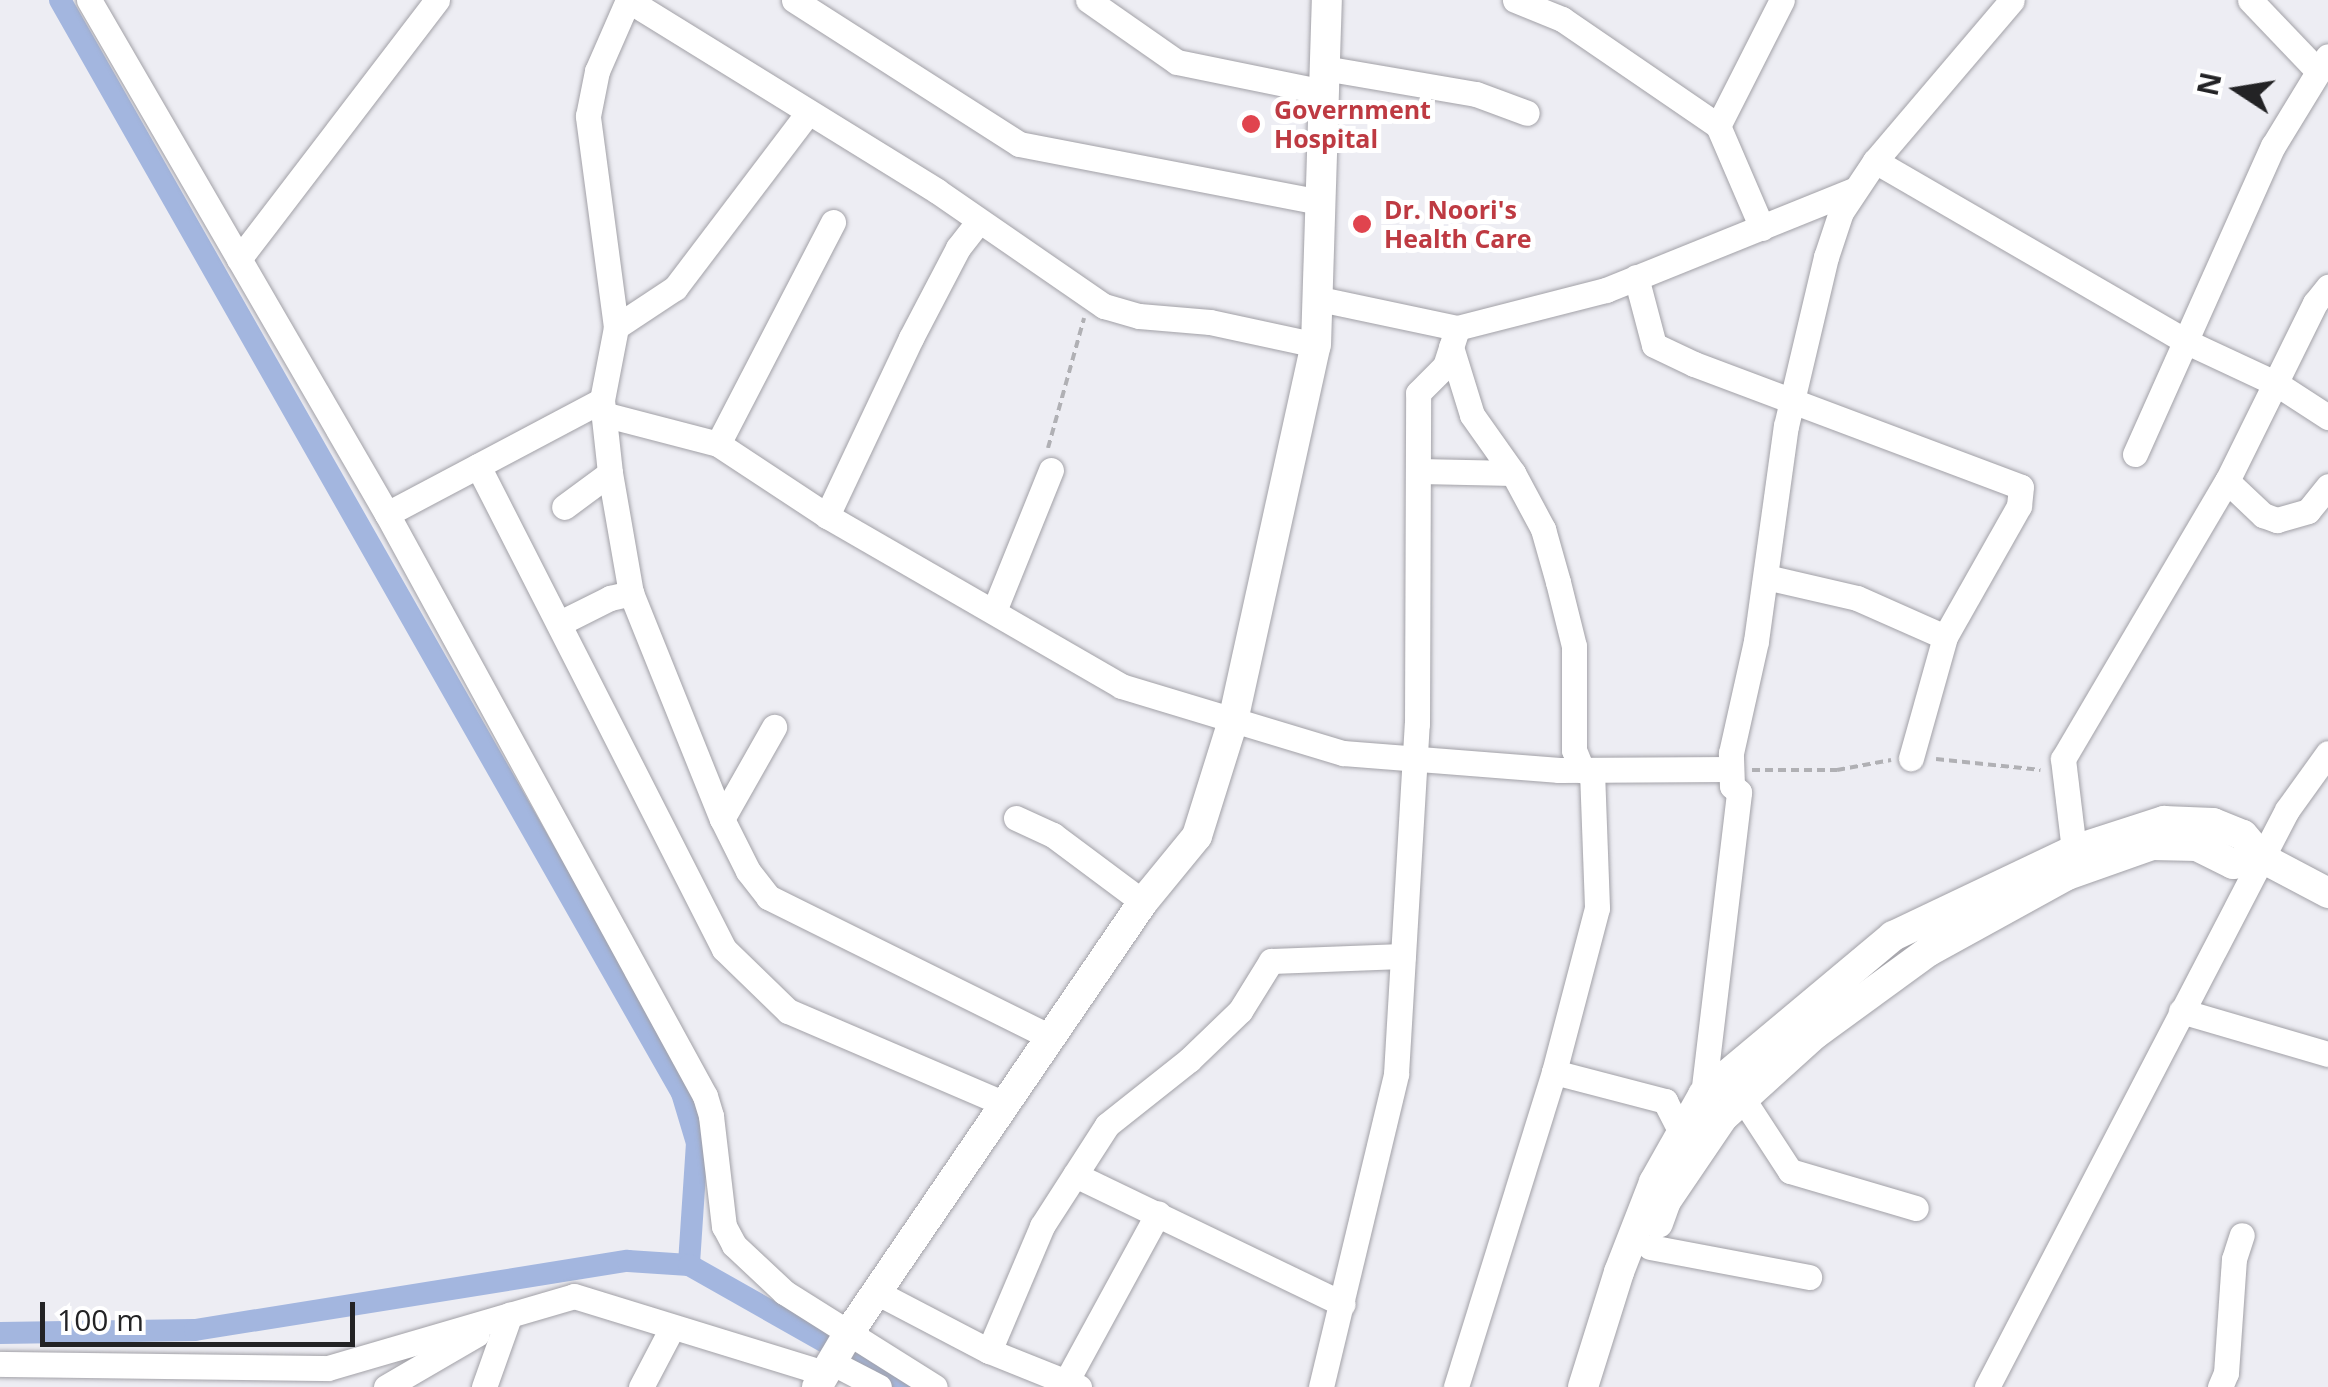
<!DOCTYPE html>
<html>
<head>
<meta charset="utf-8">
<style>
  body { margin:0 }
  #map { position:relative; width:2328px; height:1387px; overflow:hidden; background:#ededf3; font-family:"Open Sans",sans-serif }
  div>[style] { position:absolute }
  .canal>* { height:22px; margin:-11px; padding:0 11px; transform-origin:11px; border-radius:11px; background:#a3b6df }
  .path>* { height:4px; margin-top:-2px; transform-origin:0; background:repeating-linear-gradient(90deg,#b0b0b4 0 8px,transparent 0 13px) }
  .roads { filter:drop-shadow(0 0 2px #a2a1a7) drop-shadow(0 0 2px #a2a1a7) }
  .minor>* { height:25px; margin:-12.5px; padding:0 12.5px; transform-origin:12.5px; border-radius:12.5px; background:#fff }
  .major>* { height:30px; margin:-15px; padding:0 15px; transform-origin:15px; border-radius:15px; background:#fff }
  .dots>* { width:28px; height:28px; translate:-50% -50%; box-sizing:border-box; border:5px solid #fff; border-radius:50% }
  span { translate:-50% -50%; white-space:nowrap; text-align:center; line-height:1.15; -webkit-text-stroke:10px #fff; paint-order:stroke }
  .health-label { font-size:25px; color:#be3a42; font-weight:700 }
  .left { translate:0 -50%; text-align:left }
  .north { position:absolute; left:2188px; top:40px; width:100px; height:100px; -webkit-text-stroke:8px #fff; paint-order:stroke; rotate:282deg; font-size:28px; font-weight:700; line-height:40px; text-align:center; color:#232325 }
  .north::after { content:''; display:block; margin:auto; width:35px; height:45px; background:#232325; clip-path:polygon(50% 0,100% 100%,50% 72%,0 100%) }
  .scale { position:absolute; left:40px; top:1302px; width:315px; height:45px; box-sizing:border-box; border:5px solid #232325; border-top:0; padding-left:12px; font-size:30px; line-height:35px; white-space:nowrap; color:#232325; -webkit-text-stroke:8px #fff; paint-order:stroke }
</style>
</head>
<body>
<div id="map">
  <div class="canal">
    <i style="left:60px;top:0;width:1258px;rotate:60.36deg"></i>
    <i style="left:682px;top:1093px;width:52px;rotate:73.3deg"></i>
    <i style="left:697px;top:1143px;width:122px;rotate:93.8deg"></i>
    <i style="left:0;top:1333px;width:195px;rotate:-0.9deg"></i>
    <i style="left:195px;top:1330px;width:438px;rotate:-9.1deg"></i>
    <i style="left:628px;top:1261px;width:61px;rotate:3.8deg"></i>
    <i style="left:689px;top:1265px;width:248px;rotate:29.5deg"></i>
  </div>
  <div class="path">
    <i style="left:1048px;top:448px;width:135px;rotate:-74.5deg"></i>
    <i style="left:1936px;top:759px;width:105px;rotate:6deg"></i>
    <i style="left:1752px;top:770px;width:85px"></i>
    <i style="left:1837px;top:770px;width:55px;rotate:-10.5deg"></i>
  </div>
  <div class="roads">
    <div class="minor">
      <i style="left:89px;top:0;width:594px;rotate:59.9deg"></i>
      <i style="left:387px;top:514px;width:663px;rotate:61.35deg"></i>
      <i style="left:705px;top:1096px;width:21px;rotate:73deg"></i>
      <i style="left:711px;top:1116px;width:111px;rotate:83.3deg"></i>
      <i style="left:724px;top:1226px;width:21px;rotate:62deg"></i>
      <i style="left:734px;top:1245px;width:69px;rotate:43.2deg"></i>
      <i style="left:784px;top:1292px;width:178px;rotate:32.2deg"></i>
      <i style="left:628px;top:0;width:363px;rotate:31.7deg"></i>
      <i style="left:937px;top:191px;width:203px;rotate:34.6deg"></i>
      <i style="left:1104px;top:306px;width:36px;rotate:16deg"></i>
      <i style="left:1139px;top:316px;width:71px;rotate:4.8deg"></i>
      <i style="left:1210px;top:322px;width:108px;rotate:12.2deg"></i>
      <i style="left:794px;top:0;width:267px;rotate:32.6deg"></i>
      <i style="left:1019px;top:144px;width:306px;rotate:10.9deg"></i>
      <i style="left:1088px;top:0;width:108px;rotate:34.9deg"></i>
      <i style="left:1177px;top:62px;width:150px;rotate:11.5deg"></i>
      <i style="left:1515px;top:0;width:51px;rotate:22deg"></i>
      <i style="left:1562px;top:19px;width:189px;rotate:34.4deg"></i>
      <i style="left:2250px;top:0;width:97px;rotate:46.3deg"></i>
      <i style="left:1324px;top:68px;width:154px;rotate:9.7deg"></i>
      <i style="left:1476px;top:94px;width:54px;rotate:20.4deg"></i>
      <i style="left:1875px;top:161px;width:361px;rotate:30.1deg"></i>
      <i style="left:2187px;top:342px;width:99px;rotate:25deg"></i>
      <i style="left:2277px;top:384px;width:61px;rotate:32.9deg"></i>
      <i style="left:979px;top:221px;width:34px;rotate:128deg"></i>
      <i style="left:958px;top:248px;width:102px;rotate:117.6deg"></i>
      <i style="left:911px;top:338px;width:197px;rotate:115.3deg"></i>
      <i style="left:827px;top:516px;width:340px;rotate:30deg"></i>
      <i style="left:1121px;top:686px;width:232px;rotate:16.8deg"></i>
      <i style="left:1343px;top:753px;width:217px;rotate:4.5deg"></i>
      <i style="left:1559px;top:770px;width:172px;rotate:-0.3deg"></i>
      <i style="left:1762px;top:228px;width:111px;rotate:-113.3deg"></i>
      <i style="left:1718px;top:126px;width:141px;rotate:-63.1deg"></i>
      <i style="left:239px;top:259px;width:326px;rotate:-52.6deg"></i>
      <i style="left:1636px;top:277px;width:70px;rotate:75.2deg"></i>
      <i style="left:1654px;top:345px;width:44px;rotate:25.4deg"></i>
      <i style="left:1694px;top:364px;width:349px;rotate:20.6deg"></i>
      <i style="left:2021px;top:487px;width:19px;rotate:96deg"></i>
      <i style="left:2019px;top:506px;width:150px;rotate:119.5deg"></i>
      <i style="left:1945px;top:637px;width:126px;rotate:105.7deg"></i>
      <i style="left:1315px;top:298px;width:145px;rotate:11.9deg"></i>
      <i style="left:1457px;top:328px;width:154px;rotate:-14.3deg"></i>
      <i style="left:1606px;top:290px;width:267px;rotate:-22deg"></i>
      <i style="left:616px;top:327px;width:213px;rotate:-97.6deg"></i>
      <i style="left:588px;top:116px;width:46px;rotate:-78.7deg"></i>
      <i style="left:597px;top:71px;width:77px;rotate:-66.4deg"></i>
      <i style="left:1451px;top:347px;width:71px;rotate:72.8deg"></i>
      <i style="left:1472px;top:415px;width:71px;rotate:54.7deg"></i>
      <i style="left:1513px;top:473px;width:64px;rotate:61.8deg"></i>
      <i style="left:1543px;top:529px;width:55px;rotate:74.2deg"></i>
      <i style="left:1558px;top:582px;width:66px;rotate:76deg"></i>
      <i style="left:1574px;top:646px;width:104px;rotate:90deg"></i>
      <i style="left:1574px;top:750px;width:22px;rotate:68deg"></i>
      <i style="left:1582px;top:770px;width:10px;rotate:6deg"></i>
      <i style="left:1592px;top:771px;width:137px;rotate:87.9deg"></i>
      <i style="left:1597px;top:908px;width:170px;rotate:104.7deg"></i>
      <i style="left:1554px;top:1072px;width:330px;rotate:107.3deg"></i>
      <i style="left:602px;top:400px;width:74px;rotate:-79.1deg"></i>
      <i style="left:616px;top:327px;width:71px;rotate:-33.5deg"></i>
      <i style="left:675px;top:288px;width:220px;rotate:-52.8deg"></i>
      <i style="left:603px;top:414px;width:119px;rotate:14.6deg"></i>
      <i style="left:718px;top:444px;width:250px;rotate:-62.6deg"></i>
      <i style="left:718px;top:444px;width:131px;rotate:33.4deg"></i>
      <i style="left:2135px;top:454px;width:338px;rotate:-65.9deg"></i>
      <i style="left:2273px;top:146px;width:105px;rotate:-58.6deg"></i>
      <i style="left:478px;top:466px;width:542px;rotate:63.01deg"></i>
      <i style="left:724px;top:949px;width:89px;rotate:44.1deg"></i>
      <i style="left:788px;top:1011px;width:236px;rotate:23.2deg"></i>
      <i style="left:1419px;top:471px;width:94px;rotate:1.2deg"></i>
      <i style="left:610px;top:473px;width:122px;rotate:80.1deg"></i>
      <i style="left:631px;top:593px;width:244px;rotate:68.1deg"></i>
      <i style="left:722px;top:819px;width:58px;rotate:63.4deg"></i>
      <i style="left:748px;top:871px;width:33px;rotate:52deg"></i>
      <i style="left:768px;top:897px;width:315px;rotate:26.4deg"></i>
      <i style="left:2227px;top:481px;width:50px;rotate:43.4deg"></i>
      <i style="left:2263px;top:515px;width:15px;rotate:20deg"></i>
      <i style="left:2277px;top:520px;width:32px;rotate:-16deg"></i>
      <i style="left:2308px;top:511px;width:32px;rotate:-51deg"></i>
      <i style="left:387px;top:514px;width:243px;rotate:-27.9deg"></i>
      <i style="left:602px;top:400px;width:73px;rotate:83.7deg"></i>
      <i style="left:610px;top:473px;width:57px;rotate:143.5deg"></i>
      <i style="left:1766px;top:577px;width:93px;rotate:13deg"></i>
      <i style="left:1857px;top:598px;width:96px;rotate:23.9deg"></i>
      <i style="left:994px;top:611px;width:152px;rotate:-68deg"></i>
      <i style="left:562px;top:622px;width:54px;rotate:-26.6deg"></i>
      <i style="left:610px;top:598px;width:22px;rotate:-13deg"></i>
      <i style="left:1016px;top:818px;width:41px;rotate:24.7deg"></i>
      <i style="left:1053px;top:835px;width:112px;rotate:36.7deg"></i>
      <i style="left:722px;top:819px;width:106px;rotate:-60.5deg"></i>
      <i style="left:2074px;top:850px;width:92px;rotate:-96.9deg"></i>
      <i style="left:2063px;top:759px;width:323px;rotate:-59.5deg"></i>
      <i style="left:2227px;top:481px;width:199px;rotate:-63.7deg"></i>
      <i style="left:2315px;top:303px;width:21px;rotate:-51deg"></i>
      <i style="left:2181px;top:1011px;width:153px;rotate:16.3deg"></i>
      <i style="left:1554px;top:1072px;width:115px;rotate:14.6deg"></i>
      <i style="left:1665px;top:1101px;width:33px;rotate:63deg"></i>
      <i style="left:1703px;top:1095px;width:305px;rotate:-83.2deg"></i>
      <i style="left:1739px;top:792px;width:9px;rotate:-139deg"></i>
      <i style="left:1732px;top:786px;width:33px;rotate:-92deg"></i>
      <i style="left:1731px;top:753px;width:115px;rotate:-77.4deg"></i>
      <i style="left:1756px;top:641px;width:217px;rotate:-82.1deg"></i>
      <i style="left:1786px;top:426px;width:174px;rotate:-76.7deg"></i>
      <i style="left:1826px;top:257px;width:47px;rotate:-71.6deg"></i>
      <i style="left:1841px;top:212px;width:61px;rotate:-56.3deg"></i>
      <i style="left:1875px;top:161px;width:211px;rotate:-49.6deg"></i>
      <i style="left:1743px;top:1099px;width:86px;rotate:56.9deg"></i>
      <i style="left:1790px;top:1171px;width:131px;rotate:16.4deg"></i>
      <i style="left:1075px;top:1175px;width:297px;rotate:25.7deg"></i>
      <i style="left:1650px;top:1247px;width:162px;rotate:10.7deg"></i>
      <i style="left:876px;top:1292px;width:127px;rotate:27.6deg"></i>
      <i style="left:989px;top:1351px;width:97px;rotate:21.8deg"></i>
      <i style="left:989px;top:1351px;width:136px;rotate:-67deg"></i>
      <i style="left:1042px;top:1226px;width:120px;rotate:-57.2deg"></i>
      <i style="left:1107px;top:1125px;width:105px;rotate:-38.4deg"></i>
      <i style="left:1189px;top:1060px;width:71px;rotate:-43.9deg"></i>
      <i style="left:1240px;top:1011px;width:59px;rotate:-58.2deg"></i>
      <i style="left:1271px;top:961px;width:132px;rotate:-2.2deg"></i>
      <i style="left:831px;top:1362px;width:54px;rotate:27.5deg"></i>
      <i style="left:0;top:1364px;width:328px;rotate:0.7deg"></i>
      <i style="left:328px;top:1368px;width:256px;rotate:-16.3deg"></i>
      <i style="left:574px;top:1296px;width:262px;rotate:17.1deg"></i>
      <i style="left:1067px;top:1380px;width:190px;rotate:-61.4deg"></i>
      <i style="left:386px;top:1387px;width:105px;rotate:-30.2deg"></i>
      <i style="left:484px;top:1387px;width:77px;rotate:-70.4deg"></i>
      <i style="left:641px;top:1387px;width:67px;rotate:-62.3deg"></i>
      <i style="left:1321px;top:1387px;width:322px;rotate:-76.5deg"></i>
      <i style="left:1396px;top:1074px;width:351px;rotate:-86.6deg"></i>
      <i style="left:1417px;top:724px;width:331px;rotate:-89.8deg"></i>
      <i style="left:1418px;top:393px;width:38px;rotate:-45deg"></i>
      <i style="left:1445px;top:366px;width:40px;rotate:-72deg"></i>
      <i style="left:1987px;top:1387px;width:650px;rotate:-62.53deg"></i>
      <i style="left:2287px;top:810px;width:70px;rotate:-54.3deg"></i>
      <i style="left:2220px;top:1387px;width:15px;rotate:-67deg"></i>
      <i style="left:2226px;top:1373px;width:114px;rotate:-86deg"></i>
      <i style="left:2234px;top:1259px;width:25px;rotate:-72deg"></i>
    </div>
    <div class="major">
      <i style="left:1658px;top:1223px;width:23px;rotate:-70deg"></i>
      <i style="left:1666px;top:1201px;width:102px;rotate:-55.8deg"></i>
      <i style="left:1723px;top:1117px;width:124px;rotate:-42.1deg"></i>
      <i style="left:1815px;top:1034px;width:141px;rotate:-36.1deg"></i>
      <i style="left:1929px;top:951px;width:158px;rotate:-28.8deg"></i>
      <i style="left:2067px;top:875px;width:90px;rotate:-19.4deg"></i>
      <i style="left:2152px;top:845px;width:45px;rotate:1.3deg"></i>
      <i style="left:2197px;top:846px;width:40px;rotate:26.6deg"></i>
      <i style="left:2233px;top:864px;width:30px;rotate:-12deg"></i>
      <i style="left:817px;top:1387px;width:65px;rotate:-59.5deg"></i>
      <i style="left:850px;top:1331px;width:520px;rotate:-55.67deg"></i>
      <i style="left:1143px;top:902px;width:85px;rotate:-50.7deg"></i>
      <i style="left:1197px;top:836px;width:121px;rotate:-72.6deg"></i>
      <i style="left:1233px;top:721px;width:385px;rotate:-77.6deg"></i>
      <i style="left:1316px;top:345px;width:345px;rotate:-88.2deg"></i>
      <i style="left:1583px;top:1387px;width:121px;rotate:-72.6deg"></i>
      <i style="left:1619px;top:1272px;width:97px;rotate:-68.7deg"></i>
      <i style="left:1654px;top:1182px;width:100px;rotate:-60.6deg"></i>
      <i style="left:1703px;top:1095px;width:248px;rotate:-39.9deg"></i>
      <i style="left:1893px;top:936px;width:200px;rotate:-25.4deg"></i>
      <i style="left:2074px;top:850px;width:95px;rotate:-17.9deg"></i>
      <i style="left:2164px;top:821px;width:49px;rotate:2.3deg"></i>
      <i style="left:2213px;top:823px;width:32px;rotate:22deg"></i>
      <i style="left:2243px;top:835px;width:30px;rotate:50deg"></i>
      <i style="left:2262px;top:858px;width:75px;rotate:27.9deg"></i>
    </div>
  </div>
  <div class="dots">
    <i style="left:1251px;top:124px;background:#e0444e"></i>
    <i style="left:1362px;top:224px;background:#e0444e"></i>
  </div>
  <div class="health-label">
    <span class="left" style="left:1274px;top:124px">Government<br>Hospital</span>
    <span class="left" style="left:1384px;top:224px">Dr. Noori's<br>Health Care</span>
  </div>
  <div class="north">N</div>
  <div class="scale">100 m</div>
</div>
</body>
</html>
